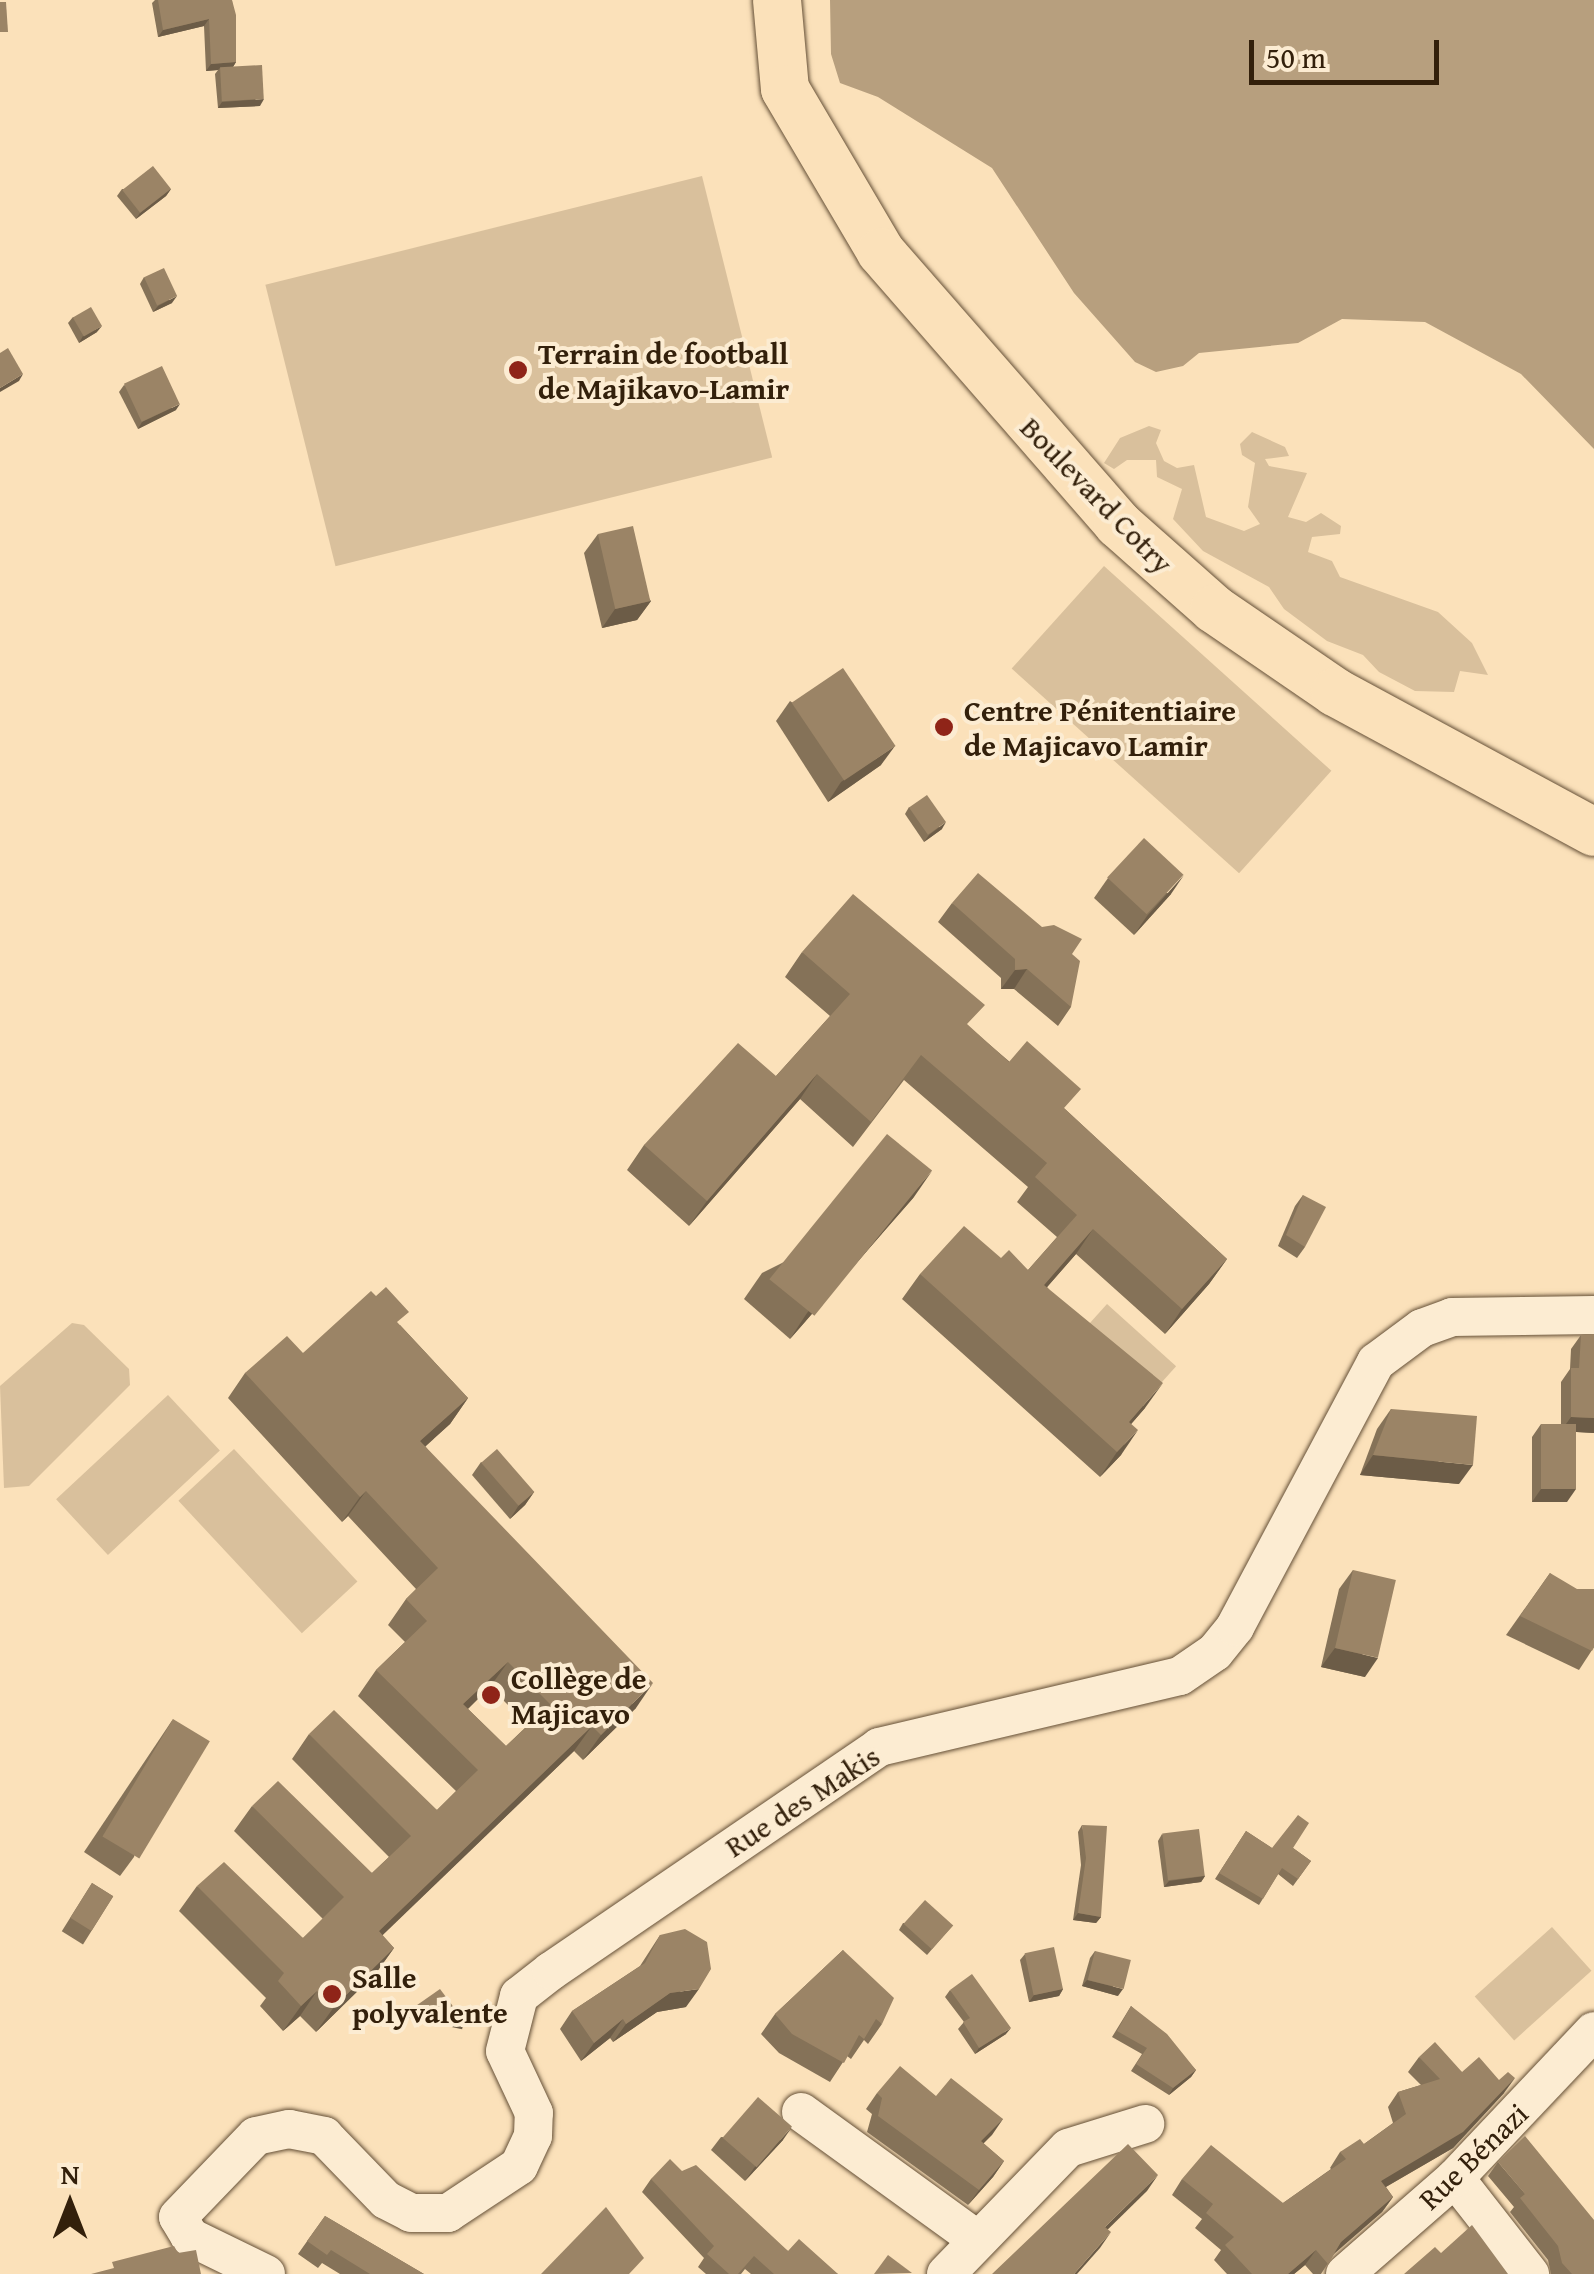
<!DOCTYPE html>
<html>
<head>
<meta charset="utf-8">
<style>
  body { margin:0 }
  #map { position:relative; width:1594px; height:2274px; overflow:hidden; background:#fbe1ba; font-family:"Gentium Book Plus",serif }
  div>[style] { position:absolute }
  .green>* { inset:0; background:#d9c09c; transform-origin:0 0 }
  .water>* { inset:0; background:#b79f7e }
  .roads { filter:drop-shadow(0 0 2px #655037) drop-shadow(0 0 2px #655037) }
  .minor>* { height:38px; margin:-19px; padding:0 19px; transform-origin:19px; border-radius:19px; background:#fcecd2 }
  .major>* { height:48px; margin:-24px; padding:0 24px; transform-origin:24px; border-radius:24px; background:#fbe1ba }
  .wall>* { inset:0; background:#857258; transform-origin:0 0 }
  .shaded-wall>* { inset:0; background:#6c5c47; transform-origin:0 0 }
  .building>* { inset:0; background:#9b8466; transform-origin:0 0 }
  .dots>* { width:28px; height:28px; translate:-50% -50%; box-sizing:border-box; border:5px solid #fcecd2; border-radius:50% }
  span { translate:-50% -50%; white-space:nowrap; text-align:center; line-height:1.15; -webkit-text-stroke:8px #fcecd2; paint-order:stroke }
  .poi-label { font-size:30px; color:#33200b; font-weight:700 }
  .left { translate:0 -50%; text-align:left }
  .street-label { font-size:30px; color:#33200b }
  .north { position:absolute; left:20px; top:2154px; width:100px; height:100px; -webkit-text-stroke:8px #fcecd2; paint-order:stroke; rotate:0deg; font-size:28px; font-weight:700; line-height:40px; text-align:center; color:#33200b }
  .north::after { content:''; display:block; margin:auto; width:35px; height:45px; background:#33200b; clip-path:polygon(50% 0,100% 100%,50% 72%,0 100%) }
  .scale { position:absolute; left:1249px; top:40px; width:190px; height:45px; box-sizing:border-box; border:5px solid #33200b; border-top:0; padding-left:12px; font-size:30px; line-height:35px; white-space:nowrap; color:#33200b; -webkit-text-stroke:8px #fcecd2; paint-order:stroke }
</style>
</head>
<body>
<div id="map">
  <div class="green">
    <i style="left:702px;top:176px;width:290px;height:450px;rotate:76deg"></i>
    <i style="clip-path:polygon(1149px 426px,1161px 430px,1156px 443px,1164px 461px,1177px 468px,1194px 465px,1206px 517px,1244px 531px,1260px 524px,1248px 507px,1255px 463px,1242px 455px,1240px 444px,1252px 432px,1285px 447px,1289px 456px,1265px 459px,1269px 466px,1307px 473px,1288px 517px,1306px 522px,1321px 513px,1341px 526px,1340px 534px,1312px 537px,1308px 552px,1332px 561px,1340px 577px,1438px 612px,1472px 643px,1488px 675px,1460px 671px,1454px 692px,1415px 691px,1379px 672px,1363px 655px,1327px 641px,1284px 609px,1269px 587px,1203px 551px,1173px 519px,1182px 489px,1157px 477px,1156px 460px,1127px 460px,1114px 469px,1104px 463px,1120px 438px)"></i>
    <i style="left:1104px;top:566px;width:306px;height:138px;rotate:42deg"></i>
    <i style="left:1107px;top:1304px;width:93px;height:50px;rotate:42deg"></i>
    <i style="clip-path:polygon(72px 1323px,84px 1325px,129px 1369px,130px 1385px,29px 1486px,4px 1488px,0 1386px)"></i>
    <i style="left:168px;top:1395px;width:76px;height:153px;rotate:47deg"></i>
    <i style="left:234px;top:1449px;width:181px;height:76px;rotate:47deg"></i>
    <i style="left:1552px;top:1927px;width:59px;height:104px;rotate:48deg"></i>
  </div>
  <div class="water">
    <i style="clip-path:polygon(830px 0,1594px 0,1594px 449px,1521px 374px,1425px 322px,1342px 319px,1298px 343px,1199px 353px,1183px 366px,1156px 372px,1135px 362px,1074px 293px,992px 168px,878px 97px,840px 83px,831px 54px)"></i>
  </div>
  <div class="roads">
    <div class="minor">
      <i style="left:801px;top:2112px;width:215px;rotate:35.9deg"></i>
      <i style="left:1455px;top:2178px;width:122px;rotate:52deg"></i>
      <i style="left:266px;top:2274px;width:85px;rotate:-154deg"></i>
      <i style="left:190px;top:2237px;width:23px;rotate:-121deg"></i>
      <i style="left:178px;top:2217px;width:112px;rotate:-46.1deg"></i>
      <i style="left:256px;top:2136px;width:34px;rotate:-12deg"></i>
      <i style="left:289px;top:2129px;width:36px;rotate:11deg"></i>
      <i style="left:324px;top:2136px;width:89px;rotate:45.9deg"></i>
      <i style="left:386px;top:2200px;width:28px;rotate:27deg"></i>
      <i style="left:411px;top:2213px;width:37px"></i>
      <i style="left:448px;top:2213px;width:85px;rotate:-33.5deg"></i>
      <i style="left:519px;top:2166px;width:33px;rotate:-65deg"></i>
      <i style="left:533px;top:2136px;width:23px;rotate:-88deg"></i>
      <i style="left:534px;top:2113px;width:68px;rotate:-115.1deg"></i>
      <i style="left:505px;top:2051px;width:57px;rotate:-75.7deg"></i>
      <i style="left:519px;top:1996px;width:41px;rotate:-38deg"></i>
      <i style="left:551px;top:1971px;width:397px;rotate:-34.3deg"></i>
      <i style="left:879px;top:1747px;width:309px;rotate:-13.3deg"></i>
      <i style="left:1180px;top:1676px;width:42px;rotate:-34.4deg"></i>
      <i style="left:1215px;top:1652px;width:32px;rotate:-51deg"></i>
      <i style="left:1235px;top:1627px;width:300px;rotate:-62deg"></i>
      <i style="left:1376px;top:1362px;width:57px;rotate:-36.5deg"></i>
      <i style="left:1422px;top:1328px;width:32px;rotate:-20deg"></i>
      <i style="left:1452px;top:1317px;width:142px;rotate:-0.8deg"></i>
      <i style="left:946px;top:2274px;width:175px;rotate:-45.9deg"></i>
      <i style="left:1068px;top:2148px;width:81px;rotate:-17.3deg"></i>
      <i style="left:1345px;top:2274px;width:146px;rotate:-41.1deg"></i>
      <i style="left:1455px;top:2178px;width:202px;rotate:-46.6deg"></i>
    </div>
    <div class="major">
      <i style="left:777px;top:0;width:89px;rotate:84.9deg"></i>
      <i style="left:785px;top:89px;width:189px;rotate:59.5deg"></i>
      <i style="left:881px;top:252px;width:361px;rotate:48.9deg"></i>
      <i style="left:1118px;top:524px;width:128px;rotate:41.5deg"></i>
      <i style="left:1214px;top:609px;width:147px;rotate:34.4deg"></i>
      <i style="left:1335px;top:692px;width:294px;rotate:28.4deg"></i>
    </div>
  </div>
  <div class="wall">
    <i style="clip-path:polygon(155px 0,232px 0,236px 62px,233px 67px,260px 106px,218px 108px,215px 74px,218px 70px,206px 71px,204px 26px,158px 37px,152px 3px)"></i>
    <i style="clip-path:polygon(122px 189px,171px 189px,166px 196px,136px 219px,117px 196px)"></i>
    <i style="clip-path:polygon(144px 277px,172px 303px,153px 312px,140px 284px)"></i>
    <i style="clip-path:polygon(73px 317px,97px 332px,79px 343px,68px 323px)"></i>
    <i style="clip-path:polygon(124px 385px,176px 410px,138px 429px,119px 392px)"></i>
    <i style="clip-path:polygon(598px 534px,651px 601px,637px 620px,602px 628px,584px 553px)"></i>
    <i style="clip-path:polygon(790px 701px,881px 765px,828px 802px,776px 721px)"></i>
    <i style="clip-path:polygon(909px 807px,942px 829px,924px 842px,905px 814px)"></i>
    <i style="clip-path:polygon(1108px 878px,1171px 894px,1134px 935px,1094px 898px)"></i>
    <i style="clip-path:polygon(952px 903px,1072px 954px,1071px 1007px,1058px 1026px,1014px 989px,1001px 989px,1001px 978px,938px 922px)"></i>
    <i style="clip-path:polygon(802px 952px,969px 1027px,1066px 1110px,1227px 1259px,1209px 1284px,1165px 1334px,1076px 1254px,1047px 1287px,1145px 1408px,1131px 1424px,1121px 1455px,1100px 1477px,902px 1299px,920px 1274px,1001px 1258px,1028px 1270px,1057px 1237px,1017px 1202px,1028px 1187px,904px 1080px,853px 1147px,800px 1099px,689px 1226px,627px 1170px,644px 1145px,776px 1076px,830px 1016px,785px 977px)"></i>
    <i style="clip-path:polygon(1303px 1195px,1305px 1247px,1297px 1258px,1278px 1246px,1295px 1206px)"></i>
    <i style="clip-path:polygon(914px 1197px,790px 1339px,744px 1299px,762px 1273px)"></i>
    <i style="clip-path:polygon(evenodd,400px 1325px,468px 1398px,450px 1424px,425px 1446px,636px 1708px,583px 1760px,574px 1751px,382px 1935px,394px 1948px,376px 1973px,316px 2032px,300px 2016px,283px 2031px,260px 2006px,266px 1998px,179px 1911px,197px 1886px,303px 1938px,323px 1919px,234px 1831px,252px 1806px,372px 1873px,389px 1857px,292px 1759px,309px 1734px,437px 1810px,456px 1791px,358px 1696px,376px 1670px,405px 1642px,388px 1625px,406px 1599px,416px 1589px,348px 1516px,342px 1522px,228px 1398px,245px 1373px,303px 1353px,400px 1325px,490px 1687px,528px 1725px,506px 1746px,468px 1709px,490px 1687px)"></i>
    <i style="clip-path:polygon(1594px 1334px,1594px 1433px,1576px 1432px,1567px 1502px,1532px 1502px,1532px 1437px,1541px 1424px,1561px 1424px,1561px 1382px,1570px 1369px,1571px 1349px,1581px 1335px)"></i>
    <i style="clip-path:polygon(1391px 1409px,1459px 1484px,1360px 1475px,1377px 1429px)"></i>
    <i style="clip-path:polygon(481px 1462px,534px 1492px,525px 1505px,510px 1519px,472px 1475px)"></i>
    <i style="clip-path:polygon(1353px 1570px,1365px 1677px,1321px 1667px,1339px 1589px)"></i>
    <i style="clip-path:polygon(1550px 1573px,1594px 1647px,1579px 1670px,1506px 1635px)"></i>
    <i style="clip-path:polygon(173px 1719px,134px 1857px,120px 1876px,84px 1852px)"></i>
    <i style="clip-path:polygon(1082px 1825px,1101px 1917px,1096px 1923px,1073px 1920px,1081px 1865px,1078px 1832px)"></i>
    <i style="clip-path:polygon(1246px 1831px,1272px 1848px,1293px 1848px,1311px 1861px,1293px 1886px,1278px 1874px,1259px 1905px,1215px 1879px)"></i>
    <i style="clip-path:polygon(1162px 1834px,1205px 1876px,1201px 1882px,1164px 1887px,1158px 1841px)"></i>
    <i style="left:92px;top:1883px;width:25px;height:57px;rotate:32deg"></i>
    <i style="clip-path:polygon(903px 1923px,953px 1925px,927px 1955px,899px 1930px)"></i>
    <i style="clip-path:polygon(660px 1935px,686px 2007px,657px 2012px,613px 2042px,610px 2038px,581px 2061px,560px 2029px,572px 2011px,640px 1966px)"></i>
    <i style="clip-path:polygon(843px 1950px,882px 2024px,868px 2044px,864px 2040px,851px 2059px,847px 2056px,830px 2082px,779px 2053px,761px 2034px,775px 2014px)"></i>
    <i style="clip-path:polygon(1095px 1951px,1118px 1996px,1082px 1986px,1090px 1958px)"></i>
    <i style="clip-path:polygon(1025px 1954px,1063px 1989px,1059px 1996px,1029px 2002px,1020px 1960px)"></i>
    <i style="clip-path:polygon(950px 1990px,1006px 2034px,975px 2054px,958px 2029px,964px 2022px,945px 1997px)"></i>
    <i style="clip-path:polygon(1131px 2006px,1196px 2070px,1191px 2077px,1169px 2095px,1131px 2071px,1142px 2054px,1112px 2037px)"></i>
    <i style="clip-path:polygon(1419px 2057px,1462px 2072px,1504px 2093px,1453px 2148px,1386px 2187px,1393px 2197px,1382px 2212px,1334px 2254px,1321px 2274px,1313px 2274px,1305px 2265px,1294px 2274px,1227px 2274px,1214px 2260px,1221px 2250px,1195px 2228px,1202px 2219px,1172px 2195px,1182px 2179px,1283px 2203px,1331px 2169px,1330px 2168px,1340px 2152px,1364px 2144px,1393px 2123px,1388px 2107px,1398px 2092px,1421px 2085px,1408px 2072px)"></i>
    <i style="clip-path:polygon(877px 2093px,1003px 2119px,983px 2143px,1004px 2161px,993px 2177px,968px 2205px,867px 2132px,872px 2114px,866px 2109px)"></i>
    <i style="clip-path:polygon(721px 2137px,783px 2140px,745px 2181px,711px 2150px)"></i>
    <i style="clip-path:polygon(1498px 2162px,1594px 2274px,1551px 2274px,1548px 2260px,1510px 2212px,1514px 2207px,1488px 2176px)"></i>
    <i style="clip-path:polygon(682px 2171px,788px 2251px,838px 2274px,751px 2274px,745px 2269px,741px 2274px,706px 2274px,698px 2267px,704px 2258px,642px 2192px,651px 2179px)"></i>
    <i style="clip-path:polygon(325px 2216px,424px 2274px,340px 2274px,322px 2263px,318px 2268px,298px 2254px)"></i>
  </div>
  <div class="shaded-wall">
    <i style="clip-path:polygon(209px 19px,204px 26px,158px 37px,163px 30px)"></i>
    <i style="clip-path:polygon(236px 62px,231px 70px,220px 68px,218px 70px,206px 71px,211px 64px)"></i>
    <i style="clip-path:polygon(264px 99px,260px 106px,218px 108px,222px 102px)"></i>
    <i style="clip-path:polygon(171px 189px,166px 196px,136px 219px,140px 213px)"></i>
    <i style="clip-path:polygon(177px 296px,172px 303px,153px 312px,158px 306px)"></i>
    <i style="clip-path:polygon(102px 326px,97px 332px,79px 343px,83px 336px)"></i>
    <i style="clip-path:polygon(23px 374px,19px 381px,0 392px,0 388px)"></i>
    <i style="clip-path:polygon(180px 404px,176px 410px,138px 429px,142px 422px)"></i>
    <i style="clip-path:polygon(651px 601px,637px 620px,602px 628px,615px 609px)"></i>
    <i style="clip-path:polygon(895px 746px,881px 765px,828px 802px,841px 782px)"></i>
    <i style="clip-path:polygon(946px 822px,942px 829px,924px 842px,929px 835px)"></i>
    <i style="clip-path:polygon(1184px 875px,1171px 894px,1134px 935px,1147px 916px)"></i>
    <i style="clip-path:polygon(1027px 969px,1014px 989px,1001px 989px,1015px 970px)"></i>
    <i style="clip-path:polygon(817px 1074px,800px 1099px,689px 1226px,707px 1201px)"></i>
    <i style="clip-path:polygon(932px 1171px,914px 1197px,790px 1339px,807px 1313px)"></i>
    <i style="clip-path:polygon(1093px 1229px,1076px 1254px,1027px 1310px,1044px 1285px)"></i>
    <i style="clip-path:polygon(1227px 1259px,1209px 1284px,1165px 1334px,1182px 1309px)"></i>
    <i style="clip-path:polygon(1163px 1383px,1145px 1408px,1111px 1447px,1129px 1422px)"></i>
    <i style="clip-path:polygon(468px 1398px,450px 1424px,403px 1467px,420px 1441px)"></i>
    <i style="clip-path:polygon(1571px 1417px,1594px 1418px,1594px 1433px,1561px 1431px)"></i>
    <i style="clip-path:polygon(1138px 1430px,1121px 1455px,1100px 1477px,1117px 1452px)"></i>
    <i style="clip-path:polygon(1373px 1455px,1473px 1465px,1459px 1484px,1360px 1475px)"></i>
    <i style="clip-path:polygon(1541px 1489px,1576px 1489px,1567px 1502px,1532px 1502px)"></i>
    <i style="clip-path:polygon(366px 1491px,348px 1516px,342px 1522px,360px 1497px)"></i>
    <i style="clip-path:polygon(534px 1492px,525px 1505px,510px 1519px,519px 1505px)"></i>
    <i style="clip-path:polygon(1335px 1648px,1378px 1658px,1365px 1677px,1321px 1667px)"></i>
    <i style="clip-path:polygon(508px 1662px,490px 1687px,446px 1730px,463px 1704px)"></i>
    <i style="clip-path:polygon(653px 1683px,636px 1708px,583px 1760px,601px 1735px)"></i>
    <i style="clip-path:polygon(592px 1726px,574px 1751px,361px 1956px,379px 1931px)"></i>
    <i style="clip-path:polygon(1205px 1876px,1201px 1882px,1164px 1887px,1169px 1881px)"></i>
    <i style="clip-path:polygon(1078px 1913px,1101px 1917px,1096px 1923px,1073px 1920px)"></i>
    <i style="clip-path:polygon(394px 1948px,376px 1973px,316px 2032px,334px 2007px)"></i>
    <i style="clip-path:polygon(1087px 1980px,1123px 1989px,1118px 1996px,1082px 1986px)"></i>
    <i style="clip-path:polygon(699px 1989px,686px 2007px,657px 2012px,613px 2042px,626px 2024px,670px 1993px)"></i>
    <i style="clip-path:polygon(1063px 1989px,1059px 1996px,1029px 2002px,1034px 1995px)"></i>
    <i style="clip-path:polygon(317px 1991px,300px 2016px,283px 2031px,301px 2006px)"></i>
    <i style="left:410px;top:2010px;width:55px;height:8px;rotate:12deg"></i>
    <i style="clip-path:polygon(623px 2019px,610px 2038px,581px 2061px,594px 2043px)"></i>
    <i style="clip-path:polygon(1011px 2028px,1006px 2034px,975px 2054px,979px 2048px)"></i>
    <i style="clip-path:polygon(1196px 2070px,1191px 2077px,1169px 2095px,1173px 2088px)"></i>
    <i style="clip-path:polygon(1515px 2078px,1504px 2093px,1453px 2148px,1370px 2196px,1381px 2181px)"></i>
    <i style="clip-path:polygon(1003px 2119px,992px 2135px,970px 2157px,981px 2141px)"></i>
    <i style="clip-path:polygon(792px 2127px,783px 2140px,745px 2181px,754px 2168px)"></i>
    <i style="clip-path:polygon(1004px 2161px,993px 2177px,968px 2205px,979px 2190px)"></i>
    <i style="clip-path:polygon(1158px 2175px,1147px 2191px,1094px 2243px,1105px 2227px)"></i>
    <i style="clip-path:polygon(1393px 2197px,1382px 2212px,1330px 2257px,1341px 2242px)"></i>
    <i style="clip-path:polygon(1111px 2232px,1100px 2248px,1077px 2274px,1074px 2274px)"></i>
    <i style="clip-path:polygon(1316px 2250px,1305px 2265px,1294px 2274px,1288px 2274px)"></i>
  </div>
  <div class="building">
    <i style="clip-path:polygon(158px 0,232px 0,236px 15px,236px 62px,211px 64px,209px 19px,163px 30px)"></i>
    <i style="clip-path:polygon(0 2px,6px 2px,8px 32px,0 32px)"></i>
    <i style="left:262px;top:65px;width:34px;height:42px;rotate:87deg"></i>
    <i style="left:153px;top:166px;width:29px;height:39px;rotate:52deg"></i>
    <i style="left:164px;top:268px;width:31px;height:22px;rotate:65deg"></i>
    <i style="left:91px;top:307px;width:22px;height:21px;rotate:60deg"></i>
    <i style="clip-path:polygon(8px 348px,23px 374px,0 388px,0 353px)"></i>
    <i style="left:162px;top:366px;width:42px;height:42px;rotate:65deg"></i>
    <i style="left:633px;top:526px;width:77px;height:36px;rotate:77deg"></i>
    <i style="left:843px;top:668px;width:94px;height:62px;rotate:56deg"></i>
    <i style="left:927px;top:795px;width:33px;height:22px;rotate:55deg"></i>
    <i style="left:1144px;top:838px;width:54px;height:54px;rotate:43deg"></i>
    <i style="clip-path:polygon(978px 873px,1042px 927px,1054px 925px,1082px 939px,1072px 954px,1080px 961px,1071px 1007px,1027px 969px,1015px 970px,1015px 959px,952px 903px)"></i>
    <i style="clip-path:polygon(853px 894px,985px 1005px,967px 1024px,1009px 1062px,1027px 1041px,1081px 1089px,1064px 1108px,1227px 1259px,1182px 1309px,1093px 1229px,1044px 1285px,1163px 1383px,1129px 1422px,1138px 1430px,1117px 1452px,920px 1274px,964px 1226px,1001px 1258px,1009px 1250px,1028px 1270px,1077px 1215px,1035px 1177px,1047px 1163px,921px 1055px,871px 1122px,817px 1074px,707px 1201px,644px 1145px,738px 1043px,776px 1076px,850px 994px,802px 952px)"></i>
    <i style="left:887px;top:1134px;width:58px;height:187px;rotate:39deg"></i>
    <i style="clip-path:polygon(1303px 1195px,1326px 1207px,1305px 1247px,1286px 1235px)"></i>
    <i style="clip-path:polygon(evenodd,386px 1287px,409px 1312px,397px 1322px,468px 1398px,420px 1441px,653px 1683px,601px 1735px,592px 1726px,379px 1931px,394px 1948px,334px 2007px,317px 1991px,301px 2006px,278px 1981px,284px 1973px,197px 1886px,224px 1862px,303px 1938px,344px 1897px,252px 1806px,278px 1781px,372px 1873px,411px 1836px,309px 1734px,334px 1710px,437px 1810px,478px 1770px,376px 1670px,427px 1621px,406px 1599px,438px 1568px,366px 1491px,360px 1497px,245px 1373px,287px 1336px,303px 1353px,371px 1291px,376px 1296px,386px 1287px,508px 1662px,551px 1705px,506px 1746px,463px 1704px,508px 1662px)"></i>
    <i style="clip-path:polygon(1594px 1334px,1594px 1418px,1571px 1417px,1571px 1368px,1579px 1368px,1581px 1335px)"></i>
    <i style="clip-path:polygon(1391px 1409px,1477px 1416px,1473px 1465px,1373px 1455px)"></i>
    <i style="left:1541px;top:1424px;width:35px;height:65px"></i>
    <i style="left:497px;top:1449px;width:57px;height:21px;rotate:49deg"></i>
    <i style="left:1353px;top:1570px;width:44px;height:80px;rotate:13deg"></i>
    <i style="clip-path:polygon(1550px 1573px,1577px 1589px,1594px 1589px,1594px 1647px,1592px 1651px,1520px 1616px)"></i>
    <i style="left:173px;top:1719px;width:43px;height:137px;rotate:31deg"></i>
    <i style="clip-path:polygon(1298px 1815px,1309px 1823px,1293px 1848px,1311px 1861px,1298px 1879px,1282px 1868px,1263px 1899px,1219px 1873px,1246px 1831px,1272px 1848px)"></i>
    <i style="clip-path:polygon(1082px 1825px,1107px 1826px,1101px 1917px,1078px 1913px,1086px 1858px)"></i>
    <i style="left:1199px;top:1829px;width:47px;height:37px;rotate:83deg"></i>
    <i style="left:92px;top:1883px;width:25px;height:41px;rotate:32deg"></i>
    <i style="left:925px;top:1900px;width:38px;height:32px;rotate:42deg"></i>
    <i style="clip-path:polygon(685px 1929px,707px 1942px,711px 1969px,699px 1989px,670px 1993px,626px 2024px,623px 2019px,594px 2043px,572px 2011px,645px 1963px,660px 1935px)"></i>
    <i style="left:1054px;top:1947px;width:43px;height:30px;rotate:78deg"></i>
    <i style="clip-path:polygon(843px 1950px,894px 1998px,882px 2024px,876px 2019px,864px 2039px,859px 2035px,844px 2063px,792px 2034px,775px 2014px)"></i>
    <i style="left:1095px;top:1951px;width:37px;height:30px;rotate:14deg"></i>
    <i style="clip-path:polygon(972px 1974px,1011px 2028px,979px 2048px,963px 2022px,970px 2018px,950px 1990px)"></i>
    <i style="clip-path:polygon(440px 1989px,464px 2021px,410px 2010px)"></i>
    <i style="clip-path:polygon(1131px 2006px,1167px 2034px,1196px 2070px,1173px 2088px,1136px 2064px,1147px 2048px,1117px 2031px)"></i>
    <i style="clip-path:polygon(1435px 2042px,1462px 2072px,1479px 2057px,1499px 2080px,1508px 2072px,1515px 2078px,1463px 2132px,1381px 2181px,1393px 2197px,1341px 2242px,1328px 2264px,1316px 2250px,1288px 2274px,1252px 2274px,1225px 2245px,1234px 2237px,1206px 2213px,1213px 2204px,1182px 2179px,1211px 2145px,1283px 2203px,1346px 2159px,1340px 2152px,1360px 2139px,1364px 2144px,1406px 2114px,1398px 2092px,1440px 2079px,1419px 2057px)"></i>
    <i style="clip-path:polygon(900px 2066px,936px 2096px,951px 2078px,1003px 2119px,981px 2141px,1004px 2161px,979px 2190px,878px 2116px,882px 2098px,877px 2093px)"></i>
    <i style="left:758px;top:2097px;width:45px;height:54px;rotate:41deg"></i>
    <i style="clip-path:polygon(1525px 2136px,1594px 2220px,1594px 2274px,1572px 2274px,1562px 2263px,1558px 2246px,1520px 2198px,1525px 2194px,1498px 2162px)"></i>
    <i style="clip-path:polygon(1128px 2144px,1158px 2175px,1105px 2227px,1111px 2232px,1074px 2274px,992px 2274px)"></i>
    <i style="clip-path:polygon(670px 2159px,682px 2171px,696px 2165px,788px 2251px,799px 2239px,838px 2274px,774px 2274px,754px 2256px,738px 2274px,729px 2274px,707px 2254px,714px 2246px,651px 2179px)"></i>
    <i style="clip-path:polygon(606px 2207px,644px 2258px,629px 2274px,541px 2274px)"></i>
    <i style="clip-path:polygon(325px 2216px,424px 2274px,370px 2274px,331px 2250px,327px 2255px,307px 2241px)"></i>
    <i style="clip-path:polygon(1472px 2225px,1508px 2274px,1404px 2274px,1435px 2247px,1441px 2253px)"></i>
    <i style="clip-path:polygon(174px 2246px,178px 2253px,196px 2250px,201px 2274px,91px 2274px,114px 2268px,112px 2262px)"></i>
    <i style="clip-path:polygon(888px 2255px,912px 2273px,874px 2274px)"></i>
  </div>
  <div class="dots">
    <i style="left:518px;top:370px;background:#8f2418"></i>
    <i style="left:944px;top:727px;background:#8f2418"></i>
    <i style="left:491px;top:1695px;background:#8f2418"></i>
    <i style="left:332px;top:1994px;background:#8f2418"></i>
  </div>
  <div class="poi-label">
    <span class="left" style="left:538px;top:370px">Terrain de football<br>de Majikavo-Lamir</span>
    <span class="left" style="left:964px;top:727px">Centre Pénitentiaire<br>de Majicavo Lamir</span>
    <span class="left" style="left:511px;top:1695px">Collège de<br>Majicavo</span>
    <span class="left" style="left:352px;top:1994px">Salle<br>polyvalente</span>
  </div>
  <div class="street-label">
    <span style="left:1097px;top:495px;rotate:46deg">Boulevard Cotry</span>
    <span style="left:802px;top:1801px;rotate:-33deg">Rue des Makis</span>
    <span style="left:1473px;top:2156px;rotate:-44deg">Rue Bénazi</span>
  </div>
  <div class="north">N</div>
  <div class="scale">50 m</div>
</div>
</body>
</html>
